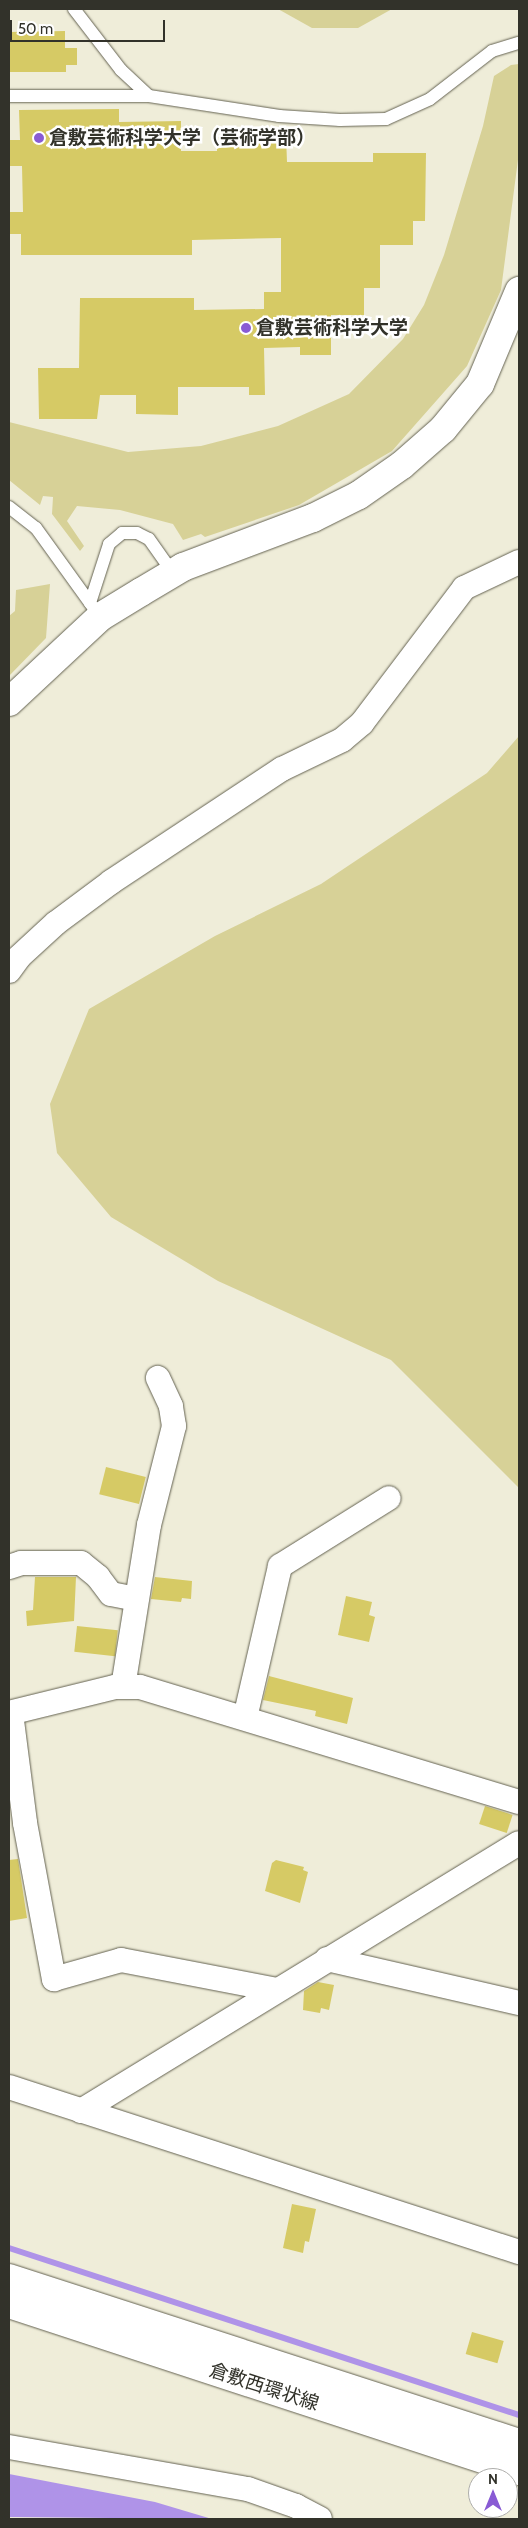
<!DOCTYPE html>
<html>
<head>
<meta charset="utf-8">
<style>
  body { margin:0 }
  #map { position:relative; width:528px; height:2528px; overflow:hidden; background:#efedd9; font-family:Cabin,"Noto Sans JP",sans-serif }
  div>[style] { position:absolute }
  .green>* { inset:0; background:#d7d197 }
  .water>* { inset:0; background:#af93e8 }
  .stream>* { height:6px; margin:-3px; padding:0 3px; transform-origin:3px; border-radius:3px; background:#af93e8 }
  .building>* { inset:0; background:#d6ca65; transform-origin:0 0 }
  .roads { filter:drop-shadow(0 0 1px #646251) drop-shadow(0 0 1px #646251) }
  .lane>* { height:12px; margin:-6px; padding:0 6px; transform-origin:6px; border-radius:6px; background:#fff }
  .street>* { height:24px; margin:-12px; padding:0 12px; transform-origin:12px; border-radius:12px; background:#fff }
  .secondary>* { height:28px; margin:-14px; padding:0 14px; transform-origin:14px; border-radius:14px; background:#fff }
  .dots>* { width:14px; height:14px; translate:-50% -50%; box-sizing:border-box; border:2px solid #fff; border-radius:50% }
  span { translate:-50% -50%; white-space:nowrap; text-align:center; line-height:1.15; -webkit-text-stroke:5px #fff; paint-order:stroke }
  .poi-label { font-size:19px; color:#32322a; font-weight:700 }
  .left { translate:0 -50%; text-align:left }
  .street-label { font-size:19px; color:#32322a }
  .frame { position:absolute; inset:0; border:10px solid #32322a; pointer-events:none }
  .north { position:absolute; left:468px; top:2468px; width:50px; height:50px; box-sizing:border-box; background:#fff; border:1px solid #adadaa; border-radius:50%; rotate:0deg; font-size:14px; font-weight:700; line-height:20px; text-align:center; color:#32322a }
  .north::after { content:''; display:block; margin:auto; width:18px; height:22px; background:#895bd4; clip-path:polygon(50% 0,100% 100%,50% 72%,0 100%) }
  .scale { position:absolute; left:10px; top:20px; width:155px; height:22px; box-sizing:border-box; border:2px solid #32322a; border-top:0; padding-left:6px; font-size:15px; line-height:18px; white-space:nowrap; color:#32322a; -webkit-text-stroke:4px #fff; paint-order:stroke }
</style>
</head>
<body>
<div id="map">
  <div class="green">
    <i style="clip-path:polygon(278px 9px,392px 9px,358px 28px,312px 28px)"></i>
    <i style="clip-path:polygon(519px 64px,519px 152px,501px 290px,467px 366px,392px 451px,299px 505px,205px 537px,201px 534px,183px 540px,173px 524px,120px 510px,77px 506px,67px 521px,84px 546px,80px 551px,52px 514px,53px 497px,43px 496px,40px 505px,9px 480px,9px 422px,128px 452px,201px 446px,278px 426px,349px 394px,403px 339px,424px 305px,444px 255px,483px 126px,494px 76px,511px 65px)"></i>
    <i style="clip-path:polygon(50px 584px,46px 638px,9px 676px,9px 616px,15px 611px,16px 590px)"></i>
    <i style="clip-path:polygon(519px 736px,519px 1488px,391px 1360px,218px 1281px,111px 1217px,57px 1153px,50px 1104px,89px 1009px,215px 936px,321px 884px,487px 773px)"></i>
  </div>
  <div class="water">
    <i style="clip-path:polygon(9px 2474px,155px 2502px,212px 2519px,9px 2517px)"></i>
  </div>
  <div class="stream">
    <i style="left:9px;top:2248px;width:537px;rotate:18.13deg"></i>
  </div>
  <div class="building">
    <i style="clip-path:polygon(65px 31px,65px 48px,77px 48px,77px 65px,66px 65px,66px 72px,9px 72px,9px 32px)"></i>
    <i style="clip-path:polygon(119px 109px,119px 122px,181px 121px,181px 151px,217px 151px,217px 137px,286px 136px,287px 162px,373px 162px,373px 153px,426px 153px,425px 221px,413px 221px,413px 245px,380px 245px,380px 288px,364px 288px,364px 315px,331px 315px,331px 355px,300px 355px,300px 347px,264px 348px,265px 395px,249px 395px,249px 387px,178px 387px,178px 415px,136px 414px,136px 395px,100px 395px,97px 419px,39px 419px,38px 368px,79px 368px,80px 298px,194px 298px,194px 310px,264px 309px,264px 292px,281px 292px,281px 238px,192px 240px,192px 255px,21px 255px,21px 234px,9px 234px,9px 212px,23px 212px,22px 166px,9px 166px,9px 140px,20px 140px,19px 110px)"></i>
    <i style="left:106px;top:1467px;width:41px;height:28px;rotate:14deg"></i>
    <i style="clip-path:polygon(35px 1577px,76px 1577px,74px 1621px,27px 1626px,26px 1611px,33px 1610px)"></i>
    <i style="clip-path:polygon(155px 1577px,192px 1581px,191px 1599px,182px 1598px,181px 1602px,151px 1599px)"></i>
    <i style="clip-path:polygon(346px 1596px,372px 1602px,369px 1615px,375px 1617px,369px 1642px,338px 1635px)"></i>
    <i style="left:77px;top:1626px;width:41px;height:26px;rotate:6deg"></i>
    <i style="clip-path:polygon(269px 1676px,353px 1698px,347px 1724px,315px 1716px,316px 1711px,263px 1700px)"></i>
    <i style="left:485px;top:1806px;width:29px;height:19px;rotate:18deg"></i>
    <i style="clip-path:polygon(18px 1859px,27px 1918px,9px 1921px,9px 1860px)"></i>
    <i style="clip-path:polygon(276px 1860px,304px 1867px,303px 1870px,308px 1872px,300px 1903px,265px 1891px,272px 1863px)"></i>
    <i style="clip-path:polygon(318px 1982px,334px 1985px,329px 2010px,321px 2008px,320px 2013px,303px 2010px,304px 1991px)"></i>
    <i style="clip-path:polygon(292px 2204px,316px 2209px,309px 2242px,305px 2241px,303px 2253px,283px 2248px)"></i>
    <i style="left:472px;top:2332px;width:33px;height:23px;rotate:16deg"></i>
  </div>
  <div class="roads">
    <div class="lane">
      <i style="left:74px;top:9px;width:77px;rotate:52.4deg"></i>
      <i style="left:121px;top:70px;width:38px;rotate:43deg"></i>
      <i style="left:9px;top:96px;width:140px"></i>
      <i style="left:149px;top:96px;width:132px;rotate:8.7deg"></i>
      <i style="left:279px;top:116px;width:61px;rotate:3.8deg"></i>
      <i style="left:340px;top:120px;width:46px;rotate:-1.2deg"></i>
      <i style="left:386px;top:119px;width:48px;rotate:-24.4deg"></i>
      <i style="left:430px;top:99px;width:78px;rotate:-37.7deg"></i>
      <i style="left:492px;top:51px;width:28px;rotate:-17deg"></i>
      <i style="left:9px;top:507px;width:34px;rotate:38deg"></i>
      <i style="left:36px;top:528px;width:97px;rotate:54.2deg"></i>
      <i style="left:90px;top:603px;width:62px;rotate:-72.1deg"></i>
      <i style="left:109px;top:544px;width:17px;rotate:-40deg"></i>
      <i style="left:122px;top:533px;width:15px"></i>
      <i style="left:137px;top:533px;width:13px;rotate:27deg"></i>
      <i style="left:149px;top:539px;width:42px;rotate:54.8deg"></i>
    </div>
    <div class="street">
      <i style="left:9px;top:971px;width:17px;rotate:-54deg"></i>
      <i style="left:19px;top:957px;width:50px;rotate:-42.6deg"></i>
      <i style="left:56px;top:923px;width:69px;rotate:-36.7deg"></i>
      <i style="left:111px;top:882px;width:205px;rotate:-33.5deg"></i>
      <i style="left:282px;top:769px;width:67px;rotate:-25.8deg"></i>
      <i style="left:342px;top:740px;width:26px;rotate:-40deg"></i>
      <i style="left:362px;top:723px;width:169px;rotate:-52.9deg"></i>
      <i style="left:464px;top:588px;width:61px;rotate:-25.3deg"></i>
      <i style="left:9px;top:1567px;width:13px;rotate:-18deg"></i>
      <i style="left:21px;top:1563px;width:60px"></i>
      <i style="left:81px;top:1563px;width:22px;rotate:39deg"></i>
      <i style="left:98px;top:1577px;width:21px;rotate:53deg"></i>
      <i style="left:111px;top:1594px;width:26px;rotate:11deg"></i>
      <i style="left:123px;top:1687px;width:164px;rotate:-80.9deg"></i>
      <i style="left:149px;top:1525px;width:102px;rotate:-75.8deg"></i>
      <i style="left:174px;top:1426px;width:20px;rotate:-99deg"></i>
      <i style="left:171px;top:1406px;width:31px;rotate:-115deg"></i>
      <i style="left:9px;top:1713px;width:109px;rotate:-13.8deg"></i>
      <i style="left:115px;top:1687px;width:25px"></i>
      <i style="left:140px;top:1687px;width:396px;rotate:16.9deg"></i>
      <i style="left:11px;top:1713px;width:111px;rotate:82.7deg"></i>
      <i style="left:25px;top:1823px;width:159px;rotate:79.5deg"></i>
      <i style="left:54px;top:1979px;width:70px;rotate:-15.8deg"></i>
      <i style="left:121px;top:1960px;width:159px;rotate:10.9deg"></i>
      <i style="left:245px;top:1718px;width:156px;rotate:-77deg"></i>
      <i style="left:280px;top:1566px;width:128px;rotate:-32deg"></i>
      <i style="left:327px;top:1959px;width:197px;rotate:12.9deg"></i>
      <i style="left:9px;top:2087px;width:536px;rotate:17.93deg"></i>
      <i style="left:81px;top:2111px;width:513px;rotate:-31.46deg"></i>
      <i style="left:9px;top:2447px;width:243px;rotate:10deg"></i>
      <i style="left:248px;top:2489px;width:51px;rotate:19.5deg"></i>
      <i style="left:296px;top:2506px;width:27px;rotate:28deg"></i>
    </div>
    <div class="secondary">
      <i style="left:9px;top:702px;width:125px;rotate:-43deg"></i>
      <i style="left:100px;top:617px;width:48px;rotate:-31.4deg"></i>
      <i style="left:141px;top:592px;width:49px;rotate:-30.8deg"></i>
      <i style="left:183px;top:567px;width:139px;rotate:-20.7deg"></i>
      <i style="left:313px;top:518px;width:51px;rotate:-26.6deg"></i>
      <i style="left:359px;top:495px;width:52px;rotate:-34.9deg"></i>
      <i style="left:402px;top:465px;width:55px;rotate:-41.3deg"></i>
      <i style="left:443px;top:429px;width:58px;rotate:-50.6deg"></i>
      <i style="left:480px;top:384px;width:101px;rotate:-67.2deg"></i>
      <i style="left:9px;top:2278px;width:536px;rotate:17.93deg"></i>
      <i style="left:9px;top:2304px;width:537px;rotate:18.13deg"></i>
    </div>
  </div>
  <div class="dots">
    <i style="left:39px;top:138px;background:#895bd4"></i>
    <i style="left:246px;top:328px;background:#895bd4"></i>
  </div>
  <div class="poi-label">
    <span class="left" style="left:49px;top:138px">倉敷芸術科学大学（芸術学部）</span>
    <span class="left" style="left:256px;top:328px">倉敷芸術科学大学</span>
  </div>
  <div class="street-label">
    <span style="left:264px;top:2387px;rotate:18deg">倉敷西環状線</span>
  </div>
  <div class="frame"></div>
  <div class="north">N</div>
  <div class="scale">50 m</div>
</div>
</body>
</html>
